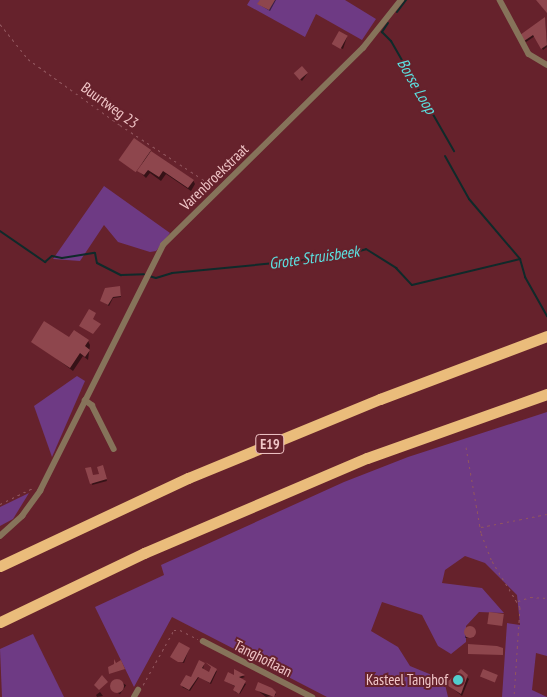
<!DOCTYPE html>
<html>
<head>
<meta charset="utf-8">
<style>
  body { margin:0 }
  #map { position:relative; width:547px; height:697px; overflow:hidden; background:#66222c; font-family:"PT Sans Narrow",sans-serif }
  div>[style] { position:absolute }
  .green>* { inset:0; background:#6e3a84 }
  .shadow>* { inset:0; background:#0007; transform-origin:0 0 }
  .stream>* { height:2px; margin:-1px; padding:0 1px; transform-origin:1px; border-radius:1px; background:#0f2a2a }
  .building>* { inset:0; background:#8e464d; transform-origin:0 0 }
  .round { border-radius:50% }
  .path>* { height:1px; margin-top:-0.5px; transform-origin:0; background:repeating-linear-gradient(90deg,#91555d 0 2.5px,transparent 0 6.5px) }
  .street>* { height:5.5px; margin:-2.75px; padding:0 2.75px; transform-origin:2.75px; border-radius:2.75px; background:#86735a }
  .highway>* { height:11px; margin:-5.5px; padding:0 5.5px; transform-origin:5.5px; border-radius:5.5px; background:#eabc7b }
  .dots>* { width:14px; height:14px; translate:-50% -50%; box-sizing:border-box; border:2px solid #66222c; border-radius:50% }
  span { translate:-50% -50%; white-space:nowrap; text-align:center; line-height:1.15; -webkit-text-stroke:4px #66222c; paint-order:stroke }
  .shield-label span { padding:1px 4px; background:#66222c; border:1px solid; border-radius:4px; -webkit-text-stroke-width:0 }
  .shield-label { font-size:14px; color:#f1c6c8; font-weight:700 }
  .street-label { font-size:15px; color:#f1c6c8 }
  .poi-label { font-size:15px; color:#f1c6c8 }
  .right { translate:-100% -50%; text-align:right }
  .water-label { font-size:16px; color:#5ce1e1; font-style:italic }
</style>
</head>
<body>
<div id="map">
  <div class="green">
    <i style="clip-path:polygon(250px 0,345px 0,376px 19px,362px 40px,316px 14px,305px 37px,247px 5px)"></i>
    <i style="clip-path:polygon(104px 186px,170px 233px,156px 251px,150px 252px,118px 242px,104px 225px,80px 261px,53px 259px)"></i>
    <i style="clip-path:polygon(77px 376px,85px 381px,52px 457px,34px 406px)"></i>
    <i style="clip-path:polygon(547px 412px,547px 656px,536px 653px,532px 690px,547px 697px,502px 697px,507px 623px,520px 625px,517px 595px,485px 563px,465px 556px,445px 570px,442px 583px,482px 588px,504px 613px,479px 612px,466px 626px,466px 642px,451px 654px,438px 646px,422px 615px,382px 602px,371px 631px,398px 647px,410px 666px,444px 680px,448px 697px,327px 697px,172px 617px,134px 687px,95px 607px,164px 575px,161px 565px,344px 482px,408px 457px)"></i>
    <i style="clip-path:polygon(29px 493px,13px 519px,0 526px,0 507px)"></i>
    <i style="clip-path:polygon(33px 634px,64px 697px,2px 697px,0 649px)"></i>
  </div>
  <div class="shadow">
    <i style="clip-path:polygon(261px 0,276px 0,270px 11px,260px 5px)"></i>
    <i style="clip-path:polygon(545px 19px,547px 47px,543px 50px,535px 36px,526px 42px,521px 35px)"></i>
    <i style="clip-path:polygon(347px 37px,343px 49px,335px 45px,334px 44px)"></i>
    <i style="clip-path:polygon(307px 74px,302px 81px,297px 76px)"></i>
    <i style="clip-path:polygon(150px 151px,193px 180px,195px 184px,191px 191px,166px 174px,161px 181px,150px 173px,146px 178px,139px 171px,144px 159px,136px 171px,120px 160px)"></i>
    <i style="clip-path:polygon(120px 289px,121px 297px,113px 298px,109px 306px,103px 302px)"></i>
    <i style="clip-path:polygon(68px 338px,88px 341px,90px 345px,88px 360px,83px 356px,73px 371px,57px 359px)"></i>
    <i style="clip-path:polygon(103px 468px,107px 481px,92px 485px,93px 477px,101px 474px)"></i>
    <i style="clip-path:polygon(466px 628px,475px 629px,474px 637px,465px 638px)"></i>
    <i style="clip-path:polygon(189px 649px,184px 663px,171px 657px)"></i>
    <i style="clip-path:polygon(204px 663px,203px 670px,209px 673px,217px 671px,211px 684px,199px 677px,190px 691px,182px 687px)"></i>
    <i style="clip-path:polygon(235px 671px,245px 677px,239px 679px,246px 684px,240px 694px,235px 692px,236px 687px,227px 682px,236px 677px)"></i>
    <i style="clip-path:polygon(459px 671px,469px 679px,462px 696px,447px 684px)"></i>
    <i style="left:117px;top:679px;width:11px;height:11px;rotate:34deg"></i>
    <i style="clip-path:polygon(257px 690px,275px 693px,276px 695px,266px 697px)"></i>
    <i style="clip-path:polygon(100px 692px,103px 696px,97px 697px,96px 695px)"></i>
  </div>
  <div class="stream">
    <i style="left:397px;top:12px;width:15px;rotate:-53deg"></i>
    <i style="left:388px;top:23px;width:11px;rotate:124deg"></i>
    <i style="left:382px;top:32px;width:13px;rotate:45deg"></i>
    <i style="left:391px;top:41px;width:127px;rotate:60.2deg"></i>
    <i style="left:445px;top:156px;width:49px;rotate:60.8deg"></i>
    <i style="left:469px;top:199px;width:79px;rotate:49.6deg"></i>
    <i style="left:0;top:231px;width:55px;rotate:34.6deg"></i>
    <i style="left:45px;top:262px;width:9px;rotate:-41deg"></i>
    <i style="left:52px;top:256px;width:10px;rotate:11deg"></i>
    <i style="left:62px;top:258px;width:33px;rotate:-9deg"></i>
    <i style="left:95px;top:253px;width:10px;rotate:79deg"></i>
    <i style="left:97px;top:263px;width:27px;rotate:27deg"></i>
    <i style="left:121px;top:275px;width:23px;rotate:-2deg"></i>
    <i style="left:149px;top:276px;width:7px;rotate:16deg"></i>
    <i style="left:156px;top:278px;width:17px;rotate:-17deg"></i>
    <i style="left:172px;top:273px;width:166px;rotate:-5.5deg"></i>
    <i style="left:337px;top:257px;width:30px;rotate:-15deg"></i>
    <i style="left:366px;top:249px;width:36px;rotate:32deg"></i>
    <i style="left:396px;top:268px;width:23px;rotate:47deg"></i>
    <i style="left:412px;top:285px;width:111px;rotate:-13.5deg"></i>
    <i style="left:520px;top:259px;width:19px;rotate:74deg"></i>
    <i style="left:525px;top:277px;width:45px;rotate:60.6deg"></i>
  </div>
  <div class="building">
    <i style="clip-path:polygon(260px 0,275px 0,269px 10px,257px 4px)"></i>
    <i style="clip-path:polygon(536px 0,547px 0,547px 13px)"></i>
    <i style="clip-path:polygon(545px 17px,547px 45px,541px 49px,533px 35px,524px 41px,520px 35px)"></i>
    <i style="left:339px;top:31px;width:10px;height:15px;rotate:29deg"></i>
    <i style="left:302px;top:66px;width:9px;height:11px;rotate:49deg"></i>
    <i style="left:134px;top:138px;width:21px;height:27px;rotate:35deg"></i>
    <i style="clip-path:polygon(151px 151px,194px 180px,188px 188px,163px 171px,159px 177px,148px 170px,144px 175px,137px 171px)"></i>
    <i style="clip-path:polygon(120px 286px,121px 296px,113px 297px,108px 305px,100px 301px,105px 288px)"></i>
    <i style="clip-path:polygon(89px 309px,96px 313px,93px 319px,101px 324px,93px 334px,79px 326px)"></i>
    <i style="clip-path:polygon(44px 321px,69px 337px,74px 330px,89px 340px,85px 346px,90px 350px,85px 357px,80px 353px,70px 368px,31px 342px)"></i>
    <i style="clip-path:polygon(103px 465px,107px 479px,90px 484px,85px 468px,91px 467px,93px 475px,99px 474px,97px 467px)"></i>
    <i style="left:489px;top:612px;width:15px;height:12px;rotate:8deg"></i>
    <i class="round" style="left:464px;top:626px;width:12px;height:12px"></i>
    <i style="clip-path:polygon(179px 642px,190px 648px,183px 662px,178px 662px,170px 657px)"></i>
    <i style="clip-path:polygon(468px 644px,497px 646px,503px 648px,503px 655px,468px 654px)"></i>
    <i style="clip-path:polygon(114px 659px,116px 663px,121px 660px,125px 669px,109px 674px,108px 667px,114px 664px)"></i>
    <i style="clip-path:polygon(199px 660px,205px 663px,202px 668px,209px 672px,211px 667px,205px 662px,217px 669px,210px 683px,198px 677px,189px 690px,180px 685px,186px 675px,191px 677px)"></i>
    <i style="clip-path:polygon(234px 669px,245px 675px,239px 677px,246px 681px,239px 694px,233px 690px,235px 686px,224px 681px,228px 672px,234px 675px)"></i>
    <i style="clip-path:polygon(461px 669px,468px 675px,461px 694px,445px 684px)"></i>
    <i style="left:483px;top:669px;width:16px;height:8px;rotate:22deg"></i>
    <i style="clip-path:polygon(102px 675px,108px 682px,99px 690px,94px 685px)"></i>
    <i class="round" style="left:110px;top:679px;width:14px;height:14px"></i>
    <i style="clip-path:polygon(258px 682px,272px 688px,276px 692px,274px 697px,255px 690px)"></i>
  </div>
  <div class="path">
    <i style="left:0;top:24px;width:45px;rotate:51.3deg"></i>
    <i style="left:28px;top:59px;width:113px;rotate:35.7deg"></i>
    <i style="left:120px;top:125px;width:111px;rotate:33.3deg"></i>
    <i style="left:466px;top:447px;width:87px;rotate:80.1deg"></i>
    <i style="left:481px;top:533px;width:30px;rotate:69deg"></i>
    <i style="left:492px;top:561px;width:54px;rotate:58.7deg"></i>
    <i style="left:520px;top:607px;width:90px;rotate:93.8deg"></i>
    <i style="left:0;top:504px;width:37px;rotate:-26deg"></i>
    <i style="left:481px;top:527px;width:67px;rotate:-11.1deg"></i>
    <i style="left:518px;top:601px;width:13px;rotate:-18deg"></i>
    <i style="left:530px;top:597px;width:17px;rotate:3deg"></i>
    <i style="left:143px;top:685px;width:63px;rotate:-60.6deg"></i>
    <i style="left:174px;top:630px;width:6px"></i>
    <i style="left:180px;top:630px;width:20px;rotate:27deg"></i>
  </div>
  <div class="street">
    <i style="left:500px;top:0;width:61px;rotate:61.8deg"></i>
    <i style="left:529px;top:54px;width:21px;rotate:31deg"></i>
    <i style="left:85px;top:400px;width:9px;rotate:36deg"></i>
    <i style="left:92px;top:405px;width:49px;rotate:63.4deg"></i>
    <i style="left:0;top:536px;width:30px;rotate:-42deg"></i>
    <i style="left:22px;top:516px;width:31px;rotate:-54deg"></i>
    <i style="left:40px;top:491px;width:275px;rotate:-63.4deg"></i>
    <i style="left:163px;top:245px;width:281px;rotate:-44.6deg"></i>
    <i style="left:363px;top:48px;width:61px;rotate:-51.6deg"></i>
    <i style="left:203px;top:641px;width:123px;rotate:27.2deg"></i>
    <i style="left:134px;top:697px;width:8px;rotate:-60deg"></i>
  </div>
  <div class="highway">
    <i style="left:0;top:566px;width:208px;rotate:-25.1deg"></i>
    <i style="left:188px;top:478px;width:208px;rotate:-22.4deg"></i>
    <i style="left:380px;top:399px;width:178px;rotate:-20.7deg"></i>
    <i style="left:0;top:622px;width:160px;rotate:-25.6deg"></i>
    <i style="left:144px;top:553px;width:242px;rotate:-23.1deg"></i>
    <i style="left:367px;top:458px;width:191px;rotate:-19.6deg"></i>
  </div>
  <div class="dots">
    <i style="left:458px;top:680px;background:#52cdcd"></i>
  </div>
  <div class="shield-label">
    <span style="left:270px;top:444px">E19</span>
  </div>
  <div class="street-label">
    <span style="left:110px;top:105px;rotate:36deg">Buurtweg 23</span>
    <span style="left:214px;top:177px;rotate:-44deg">Varenbroekstraat</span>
    <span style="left:263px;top:658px;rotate:27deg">Tanghoflaan</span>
  </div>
  <div class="poi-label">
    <span class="right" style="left:448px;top:680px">Kasteel Tanghof</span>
  </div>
  <div class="water-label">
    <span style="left:417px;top:86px;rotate:60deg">Borse Loop</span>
    <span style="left:314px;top:257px;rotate:-8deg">Grote Struisbeek</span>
  </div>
</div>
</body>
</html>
